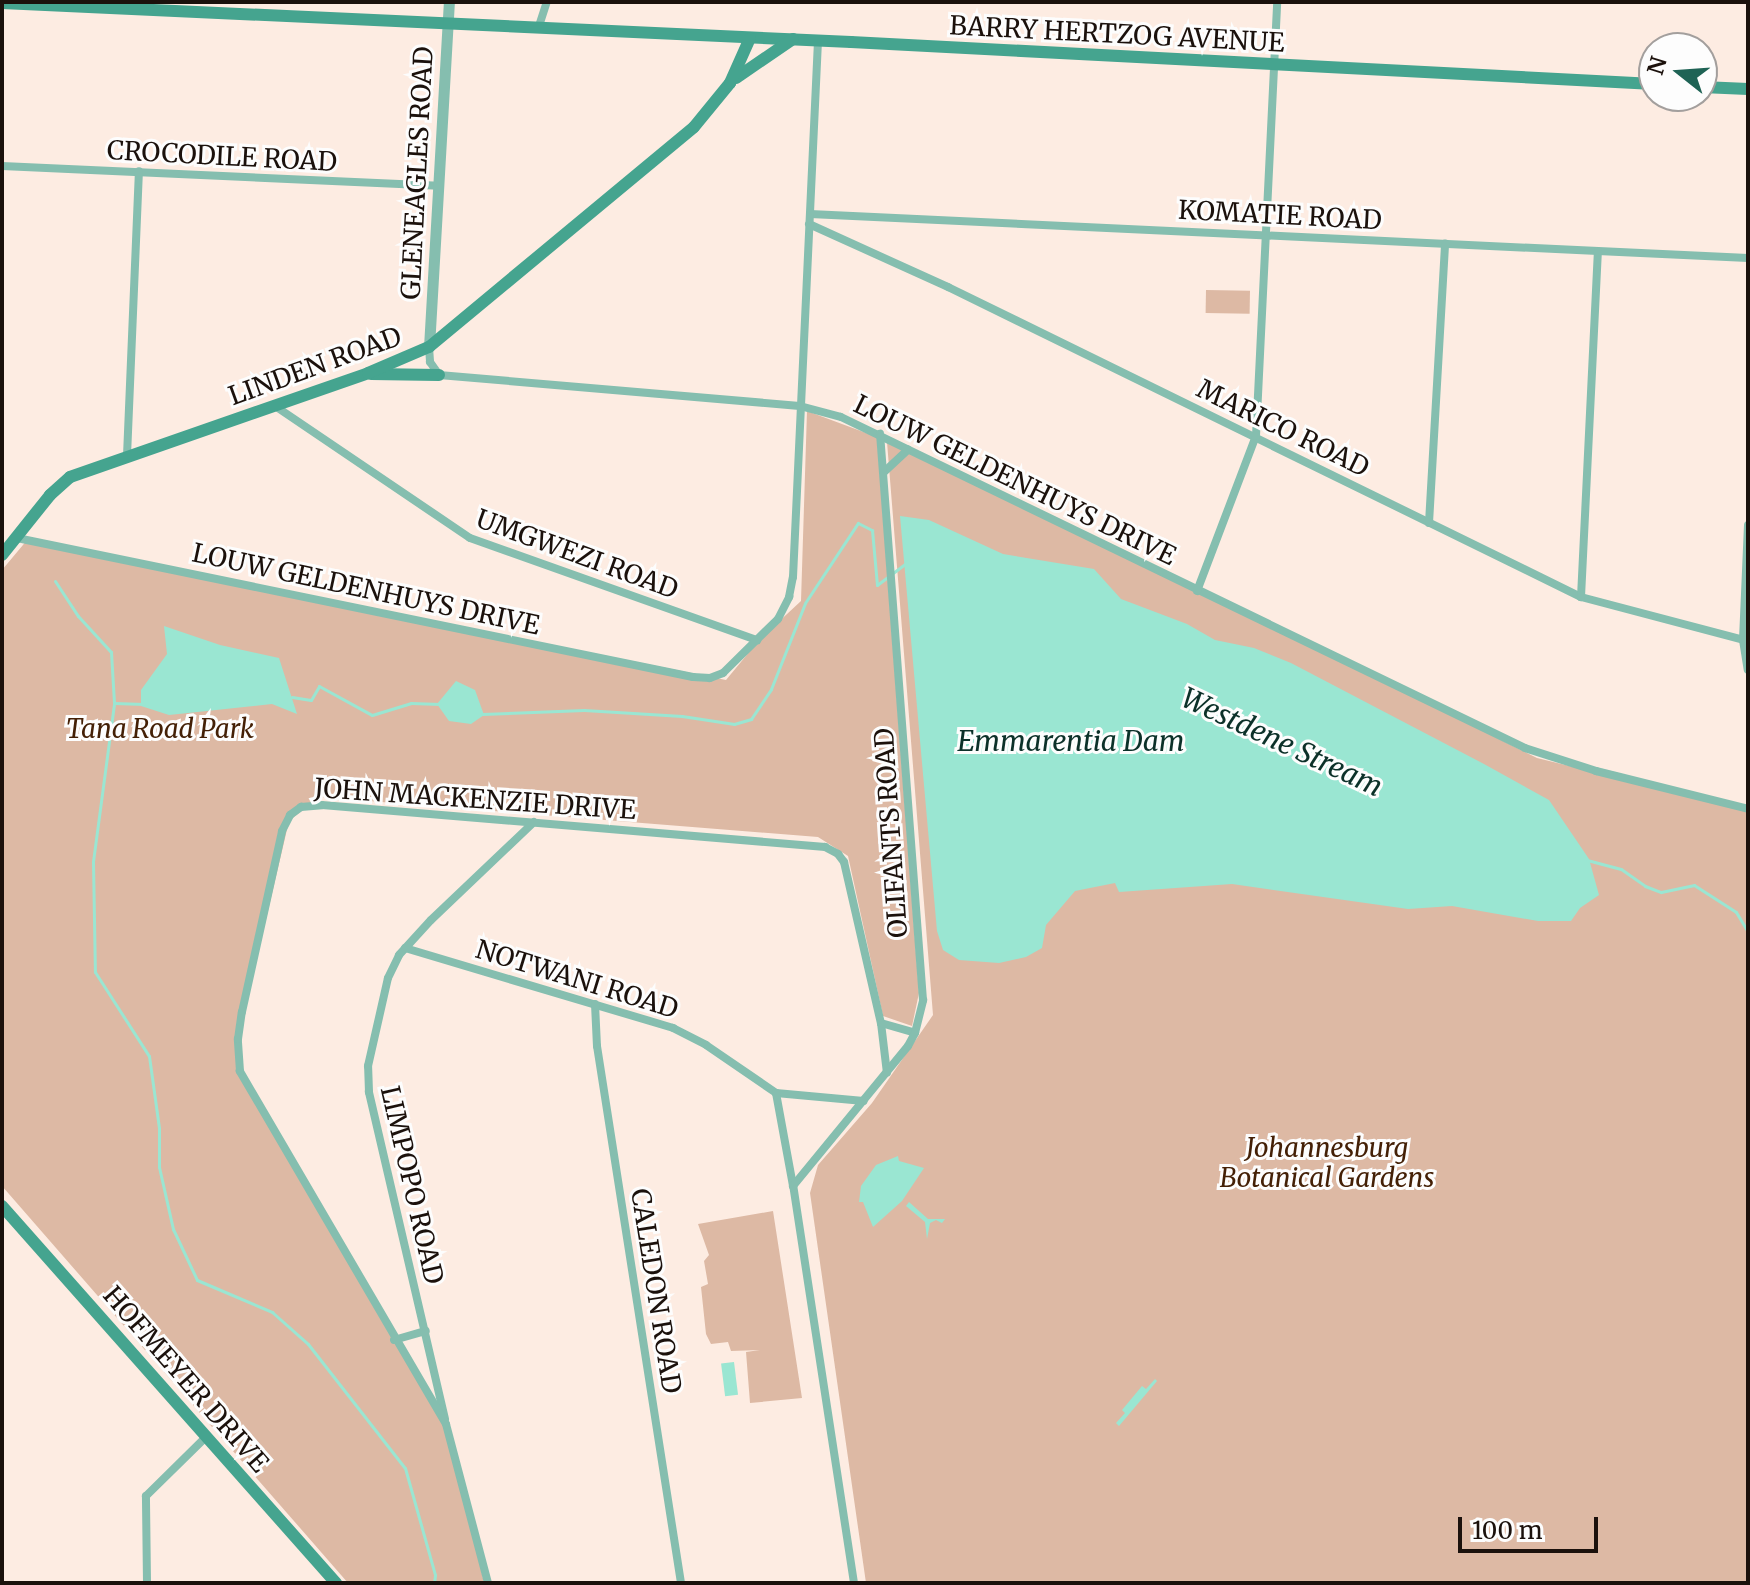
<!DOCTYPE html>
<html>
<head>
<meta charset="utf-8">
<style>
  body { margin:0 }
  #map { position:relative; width:1750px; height:1585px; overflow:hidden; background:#fdece2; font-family:Merriweather,serif }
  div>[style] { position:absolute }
  .green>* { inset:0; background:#ddb9a4; transform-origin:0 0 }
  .water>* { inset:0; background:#9ae6d2; transform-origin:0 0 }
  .stream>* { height:3px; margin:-1.5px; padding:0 1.5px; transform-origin:1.5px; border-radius:1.5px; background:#9ae6d2 }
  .minor>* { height:8px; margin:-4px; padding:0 4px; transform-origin:4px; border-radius:4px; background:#85beaf }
  .tertiary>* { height:11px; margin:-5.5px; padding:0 5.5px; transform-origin:5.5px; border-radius:5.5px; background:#85beaf }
  .secondary>* { height:12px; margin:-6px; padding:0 6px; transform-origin:6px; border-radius:6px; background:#45a48f }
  span { translate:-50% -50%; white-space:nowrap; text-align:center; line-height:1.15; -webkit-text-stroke:6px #fdfdfd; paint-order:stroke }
  .street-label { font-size:26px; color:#1b110c }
  .park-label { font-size:26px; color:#442006; font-style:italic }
  .water-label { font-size:28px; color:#0c3129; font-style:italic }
  .frame { position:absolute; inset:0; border:4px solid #1b110c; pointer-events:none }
  .north { position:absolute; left:1638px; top:32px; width:80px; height:80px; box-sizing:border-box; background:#fdfdfd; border:2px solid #a39f9d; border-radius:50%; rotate:287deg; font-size:22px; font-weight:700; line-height:32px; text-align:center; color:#1b110c }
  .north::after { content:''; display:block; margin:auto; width:28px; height:36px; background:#1f6355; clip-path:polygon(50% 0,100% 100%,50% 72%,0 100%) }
  .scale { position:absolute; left:1458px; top:1517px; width:140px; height:36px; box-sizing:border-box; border:4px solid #1b110c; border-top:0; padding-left:10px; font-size:24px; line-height:28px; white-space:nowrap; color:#1b110c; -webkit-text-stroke:6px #fdfdfd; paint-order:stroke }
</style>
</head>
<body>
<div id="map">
  <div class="green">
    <i style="left:1206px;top:290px;width:44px;height:23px;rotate:1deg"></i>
    <i style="clip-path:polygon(807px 411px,877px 437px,919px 993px,912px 1026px,883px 1016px,848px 856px,818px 837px,319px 797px,289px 821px,239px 1035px,242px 1071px,448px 1421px,484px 1583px,348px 1583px,2px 1186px,2px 570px,28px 539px,726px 680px,760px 639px,801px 601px)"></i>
    <i style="clip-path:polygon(887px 442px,1199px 589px,1537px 758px,1748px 810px,1748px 1583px,866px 1583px,810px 1193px,818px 1165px,872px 1103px,933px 1015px)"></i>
    <i style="clip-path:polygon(773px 1211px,802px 1398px,750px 1403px,746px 1352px,760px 1350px,731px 1351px,728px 1342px,711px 1344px,706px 1334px,701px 1287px,708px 1284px,704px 1261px,709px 1255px,698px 1224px)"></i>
  </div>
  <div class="water">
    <i style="clip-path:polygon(900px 516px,929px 520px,1003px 554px,1094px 569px,1121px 599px,1187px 624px,1215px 640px,1254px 648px,1291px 663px,1484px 764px,1549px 800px,1589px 859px,1599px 895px,1580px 908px,1571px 921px,1538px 921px,1452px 906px,1408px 909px,1232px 884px,1119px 892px,1115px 883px,1075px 891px,1046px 925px,1042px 948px,1026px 957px,999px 963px,959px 960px,943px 950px,937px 931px)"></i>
    <i style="clip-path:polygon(164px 626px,220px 645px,279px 658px,297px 714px,272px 704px,169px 715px,141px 706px,141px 690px,167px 654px)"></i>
    <i style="clip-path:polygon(456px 681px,475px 690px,484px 715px,471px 724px,449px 721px,437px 704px)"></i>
    <i style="clip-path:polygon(898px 1156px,899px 1161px,924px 1168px,902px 1201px,873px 1227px,863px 1202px,859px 1202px,861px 1186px,876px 1165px)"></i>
    <i style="clip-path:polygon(909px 1202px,928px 1219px,945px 1219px,942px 1223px,936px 1220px,930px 1223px,927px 1239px,925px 1222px,906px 1206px)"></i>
    <i style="left:734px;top:1362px;width:33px;height:13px;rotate:83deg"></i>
    <i style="clip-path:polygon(1155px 1379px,1157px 1381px,1119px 1426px,1116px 1423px,1125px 1413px,1122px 1410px,1142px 1386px,1146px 1389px)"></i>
  </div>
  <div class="stream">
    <i style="left:55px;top:581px;width:42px;rotate:56.7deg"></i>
    <i style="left:78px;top:616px;width:49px;rotate:47.5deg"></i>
    <i style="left:111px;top:652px;width:51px;rotate:86.6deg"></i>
    <i style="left:114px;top:703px;width:30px;rotate:2deg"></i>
    <i style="left:292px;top:697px;width:19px;rotate:9deg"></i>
    <i style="left:311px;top:700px;width:16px;rotate:-60deg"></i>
    <i style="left:319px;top:686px;width:60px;rotate:28.7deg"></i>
    <i style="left:372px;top:715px;width:41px;rotate:-17.1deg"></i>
    <i style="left:411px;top:703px;width:29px;rotate:2deg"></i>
    <i style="left:114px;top:704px;width:159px;rotate:97.6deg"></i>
    <i style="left:93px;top:862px;width:110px;rotate:89deg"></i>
    <i style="left:95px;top:972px;width:100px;rotate:57.3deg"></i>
    <i style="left:149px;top:1056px;width:73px;rotate:82.1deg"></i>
    <i style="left:159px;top:1128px;width:39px;rotate:90deg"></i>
    <i style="left:159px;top:1167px;width:64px;rotate:77.3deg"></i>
    <i style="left:173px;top:1229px;width:56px;rotate:64.8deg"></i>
    <i style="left:197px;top:1280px;width:82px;rotate:23.1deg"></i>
    <i style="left:272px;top:1312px;width:48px;rotate:41.6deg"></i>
    <i style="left:308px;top:1344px;width:157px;rotate:52deg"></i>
    <i style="left:405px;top:1468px;width:111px;rotate:74.3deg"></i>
    <i style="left:435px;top:1575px;width:8px;rotate:97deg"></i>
    <i style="left:482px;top:714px;width:102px;rotate:-2.2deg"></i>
    <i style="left:584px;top:710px;width:98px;rotate:3.5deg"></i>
    <i style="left:682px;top:716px;width:53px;rotate:8.7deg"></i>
    <i style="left:734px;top:724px;width:18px;rotate:-16deg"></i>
    <i style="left:751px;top:719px;width:36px;rotate:-56deg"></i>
    <i style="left:771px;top:689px;width:92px;rotate:-68.4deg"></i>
    <i style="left:805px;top:603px;width:96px;rotate:-56.5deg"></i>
    <i style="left:858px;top:523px;width:16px;rotate:27deg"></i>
    <i style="left:872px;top:530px;width:55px;rotate:84.8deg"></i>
    <i style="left:877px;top:585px;width:39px;rotate:-37deg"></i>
    <i style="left:1587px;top:860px;width:35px;rotate:15deg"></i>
    <i style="left:1621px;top:869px;width:29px;rotate:35deg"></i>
    <i style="left:1645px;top:886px;width:17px;rotate:21deg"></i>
    <i style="left:1661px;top:892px;width:34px;rotate:-12deg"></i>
    <i style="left:1694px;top:885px;width:50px;rotate:32.7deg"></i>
    <i style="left:1736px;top:912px;width:23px;rotate:59deg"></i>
  </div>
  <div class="minor">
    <i style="left:538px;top:29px;width:28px;rotate:-72deg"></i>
    <i style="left:2px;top:166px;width:437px;rotate:2.6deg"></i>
    <i style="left:810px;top:214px;width:939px;rotate:2.69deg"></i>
    <i style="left:809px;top:224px;width:153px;rotate:24.4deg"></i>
    <i style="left:948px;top:287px;width:705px;rotate:26.09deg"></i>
    <i style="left:1581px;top:597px;width:173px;rotate:14.8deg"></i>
    <i style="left:429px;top:347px;width:15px;rotate:86deg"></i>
    <i style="left:430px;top:362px;width:16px;rotate:55deg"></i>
    <i style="left:439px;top:375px;width:362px;rotate:4.9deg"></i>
    <i style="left:800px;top:406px;width:42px;rotate:15deg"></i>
    <i style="left:841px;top:417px;width:760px;rotate:25.82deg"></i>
    <i style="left:1525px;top:748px;width:75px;rotate:17.9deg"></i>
    <i style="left:1596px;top:771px;width:157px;rotate:14deg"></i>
    <i style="left:275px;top:406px;width:235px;rotate:34.1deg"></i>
    <i style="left:470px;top:538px;width:305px;rotate:19.6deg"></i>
    <i style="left:127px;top:456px;width:285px;rotate:-87.6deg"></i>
    <i style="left:884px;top:472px;width:33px;rotate:-43deg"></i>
    <i style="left:1429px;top:523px;width:280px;rotate:-86.7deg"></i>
    <i style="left:1748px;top:525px;width:115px;rotate:92.5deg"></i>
    <i style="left:1743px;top:640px;width:30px;rotate:81deg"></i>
    <i style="left:17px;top:538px;width:690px;rotate:11.62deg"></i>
    <i style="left:693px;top:677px;width:17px;rotate:3deg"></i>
    <i style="left:710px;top:678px;width:14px;rotate:-21deg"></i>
    <i style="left:723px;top:673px;width:77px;rotate:-44.5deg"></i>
    <i style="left:778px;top:619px;width:25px;rotate:-63deg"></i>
    <i style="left:789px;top:597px;width:20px;rotate:-79deg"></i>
    <i style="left:793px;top:577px;width:538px;rotate:-87.33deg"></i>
    <i style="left:1197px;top:591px;width:166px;rotate:-69.2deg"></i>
    <i style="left:1256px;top:436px;width:435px;rotate:-87.2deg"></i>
    <i style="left:1581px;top:597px;width:346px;rotate:-87.2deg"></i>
    <i style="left:405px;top:948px;width:280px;rotate:16.6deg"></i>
    <i style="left:673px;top:1028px;width:37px;rotate:27deg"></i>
    <i style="left:706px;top:1045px;width:85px;rotate:34.4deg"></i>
    <i style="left:776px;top:1093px;width:88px;rotate:5.2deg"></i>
    <i style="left:595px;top:1004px;width:42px;rotate:87.3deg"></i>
    <i style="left:597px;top:1046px;width:544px;rotate:81.11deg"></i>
    <i style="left:881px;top:1023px;width:50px;rotate:83.2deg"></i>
    <i style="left:776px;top:1093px;width:95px;rotate:79.6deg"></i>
    <i style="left:394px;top:1340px;width:33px;rotate:-16deg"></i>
    <i style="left:445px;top:1419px;width:336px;rotate:-103.1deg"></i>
    <i style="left:369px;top:1092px;width:26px;rotate:-92deg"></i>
    <i style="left:368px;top:1066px;width:90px;rotate:-77.2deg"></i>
    <i style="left:388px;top:978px;width:25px;rotate:-64deg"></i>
    <i style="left:399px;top:955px;width:47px;rotate:-47.6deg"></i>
    <i style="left:431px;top:920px;width:142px;rotate:-43.6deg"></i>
    <i style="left:147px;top:1583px;width:87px;rotate:-90.7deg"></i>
    <i style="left:146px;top:1496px;width:86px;rotate:-44.5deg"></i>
    <i style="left:488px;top:1583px;width:164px;rotate:-104.8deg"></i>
    <i style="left:446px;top:1424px;width:409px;rotate:-120.3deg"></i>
    <i style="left:240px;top:1071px;width:32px;rotate:-94deg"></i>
    <i style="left:238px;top:1039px;width:27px;rotate:-82deg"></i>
    <i style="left:242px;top:1012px;width:185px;rotate:-77.5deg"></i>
    <i style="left:282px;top:831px;width:18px;rotate:-63deg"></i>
    <i style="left:290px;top:815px;width:14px;rotate:-36deg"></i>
    <i style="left:301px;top:807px;width:21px;rotate:-5deg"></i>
    <i style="left:322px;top:805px;width:505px;rotate:4.77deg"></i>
    <i style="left:825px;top:847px;width:15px;rotate:28deg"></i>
    <i style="left:838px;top:854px;width:10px;rotate:53deg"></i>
    <i style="left:844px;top:862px;width:165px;rotate:77.1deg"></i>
    <i style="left:881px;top:1023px;width:35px;rotate:16deg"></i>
    <i style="left:854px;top:1583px;width:402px;rotate:-98.7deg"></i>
    <i style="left:793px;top:1186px;width:181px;rotate:-50.6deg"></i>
    <i style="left:908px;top:1046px;width:15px;rotate:-62deg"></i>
    <i style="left:915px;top:1033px;width:34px;rotate:-76deg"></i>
    <i style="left:923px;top:1000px;width:568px;rotate:-94.34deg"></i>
  </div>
  <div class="tertiary">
    <i style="left:429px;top:347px;width:346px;rotate:-86.7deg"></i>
  </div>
  <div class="secondary">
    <i style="left:2px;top:3px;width:850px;rotate:2.63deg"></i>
    <i style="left:851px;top:42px;width:804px;rotate:2.99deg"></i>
    <i style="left:736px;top:78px;width:69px;rotate:-34.4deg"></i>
    <i style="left:1702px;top:87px;width:46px;rotate:2.5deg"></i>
    <i style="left:371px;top:374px;width:68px;rotate:0.8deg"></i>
    <i style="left:2px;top:555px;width:77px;rotate:-51.3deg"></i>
    <i style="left:50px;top:495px;width:27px;rotate:-42deg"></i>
    <i style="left:70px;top:477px;width:316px;rotate:-19.2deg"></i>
    <i style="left:368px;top:373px;width:66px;rotate:-23.1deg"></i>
    <i style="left:429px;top:347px;width:344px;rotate:-39.7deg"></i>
    <i style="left:694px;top:127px;width:57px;rotate:-50.7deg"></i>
    <i style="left:730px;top:83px;width:49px;rotate:-66deg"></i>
    <i style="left:2px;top:1206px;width:504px;rotate:48.46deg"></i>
  </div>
  <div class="street-label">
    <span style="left:1117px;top:34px;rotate:3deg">BARRY HERTZOG AVENUE</span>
    <span style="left:222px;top:156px;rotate:3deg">CROCODILE ROAD</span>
    <span style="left:417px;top:173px;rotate:-87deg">GLENEAGLES ROAD</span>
    <span style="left:1280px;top:215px;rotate:3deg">KOMATIE ROAD</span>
    <span style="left:315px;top:366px;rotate:-20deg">LINDEN ROAD</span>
    <span style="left:1283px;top:428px;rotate:26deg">MARICO ROAD</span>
    <span style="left:1015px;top:480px;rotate:26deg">LOUW GELDENHUYS DRIVE</span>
    <span style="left:577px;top:554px;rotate:20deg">UMGWEZI ROAD</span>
    <span style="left:366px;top:589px;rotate:12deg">LOUW GELDENHUYS DRIVE</span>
    <span style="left:475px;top:799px;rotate:4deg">JOHN MACKENZIE DRIVE</span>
    <span style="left:891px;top:833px;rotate:-94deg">OLIFANTS ROAD</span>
    <span style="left:577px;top:979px;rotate:17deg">NOTWANI ROAD</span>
    <span style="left:412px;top:1185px;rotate:77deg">LIMPOPO ROAD</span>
    <span style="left:656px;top:1291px;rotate:81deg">CALEDON ROAD</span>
    <span style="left:186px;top:1379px;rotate:49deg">HOFMEYER DRIVE</span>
  </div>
  <div class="park-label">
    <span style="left:160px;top:729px">Tana Road Park</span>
    <span style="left:1327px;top:1163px">Johannesburg<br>Botanical Gardens</span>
  </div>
  <div class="water-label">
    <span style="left:1071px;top:741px">Emmarentia Dam</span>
    <span style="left:1282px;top:742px;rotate:25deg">Westdene Stream</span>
  </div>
  <div class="frame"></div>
  <div class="north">N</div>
  <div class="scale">100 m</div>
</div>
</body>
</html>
